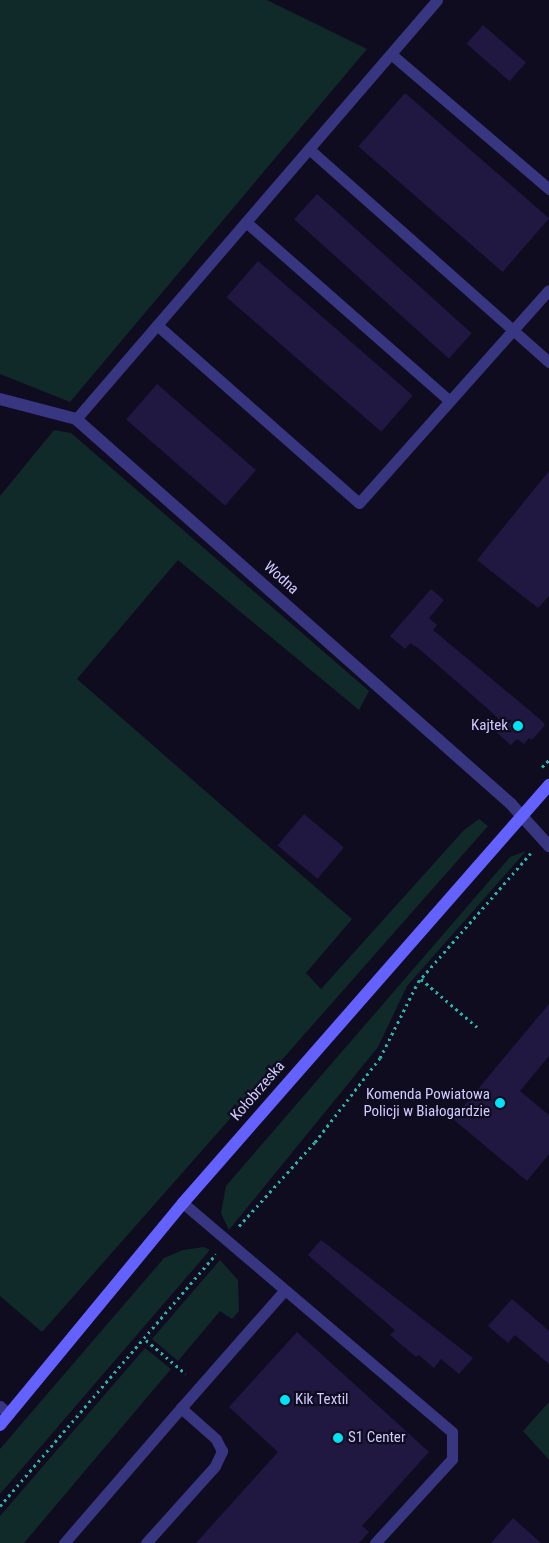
<!DOCTYPE html>
<html>
<head>
<meta charset="utf-8">
<style>
  body { margin:0 }
  #map { position:relative; width:549px; height:1543px; overflow:hidden; background:#0f0c20; font-family:"Roboto Condensed",sans-serif }
  div>[style] { position:absolute }
  .green>* { inset:0; background:#0f2a29 }
  .building>* { inset:0; background:#201841; transform-origin:0 0 }
  .path>* { height:3px; margin-top:-1.5px; transform-origin:0; background:repeating-linear-gradient(90deg,#2bb3a9 0 2.5px,transparent 0 6.5px) }
  .service>* { height:11px; margin:-5.5px; padding:0 5.5px; transform-origin:5.5px; border-radius:5.5px; background:#383680 }
  .minor>* { height:12px; margin:-6px; padding:0 6px; transform-origin:6px; border-radius:6px; background:#383680 }
  .secondary>* { height:12px; margin:-6px; padding:0 6px; transform-origin:6px; border-radius:6px; background:#6362ff }
  .dots>* { width:14px; height:14px; translate:-50% -50%; box-sizing:border-box; border:2px solid #0f0c20; border-radius:50% }
  span { translate:-50% -50%; white-space:nowrap; text-align:center; line-height:1.15; -webkit-text-stroke:4.5px #0f0c20; paint-order:stroke }
  .street-label { font-size:15px; color:#d0cbff }
  .poi-label { font-size:15px; color:#d0cbff }
  .right { translate:-100% -50%; text-align:right }
  .left { translate:0 -50%; text-align:left }
</style>
</head>
<body>
<div id="map">
  <div class="green">
    <i style="clip-path:polygon(0 0,267px 0,367px 49px,70px 402px,0 374px)"></i>
    <i style="clip-path:polygon(54px 430px,71px 433px,369px 691px,359px 710px,178px 560px,77px 679px,352px 919px,306px 973px,321px 989px,464px 830px,479px 819px,488px 826px,42px 1332px,0 1296px,0 496px)"></i>
    <i style="clip-path:polygon(526px 851px,407px 986px,378px 1047px,229px 1230px,221px 1213px,226px 1186px,510px 857px)"></i>
    <i style="clip-path:polygon(204px 1247px,210px 1250px,0 1494px,0 1449px,164px 1258px,183px 1250px)"></i>
    <i style="clip-path:polygon(220px 1260px,238px 1280px,239px 1311px,232px 1319px,220px 1311px,178px 1361px,152px 1339px)"></i>
    <i style="clip-path:polygon(145px 1348px,171px 1369px,24px 1543px,0 1543px,0 1516px)"></i>
    <i style="clip-path:polygon(549px 1402px,549px 1460px,523px 1431px)"></i>
  </div>
  <div class="building">
    <i style="left:483px;top:25px;width:57px;height:25px;rotate:41deg"></i>
    <i style="left:405px;top:93px;width:191px;height:71px;rotate:41deg"></i>
    <i style="left:317px;top:194px;width:208px;height:34px;rotate:42deg"></i>
    <i style="left:258px;top:261px;width:205px;height:48px;rotate:41deg"></i>
    <i style="left:157px;top:384px;width:131px;height:47px;rotate:41deg"></i>
    <i style="clip-path:polygon(549px 471px,549px 596px,538px 608px,477px 560px)"></i>
    <i style="clip-path:polygon(431px 589px,444px 600px,429px 618px,437px 625px,433px 630px,542px 721px,545px 725px,532px 740px,529px 738px,524px 744px,517px 739px,511px 745px,495px 731px,502px 722px,487px 708px,418px 648px,410px 643px,405px 649px,390px 636px)"></i>
    <i style="left:304px;top:814px;width:52px;height:41px;rotate:40deg"></i>
    <i style="clip-path:polygon(549px 1004px,549px 1056px,520px 1091px,549px 1115px,549px 1154px,527px 1181px,453px 1119px)"></i>
    <i style="clip-path:polygon(321px 1240px,473px 1358px,459px 1374px,441px 1359px,434px 1368px,419px 1355px,416px 1357px,390px 1335px,395px 1330px,308px 1255px)"></i>
    <i style="clip-path:polygon(512px 1299px,549px 1331px,549px 1364px,515px 1335px,508px 1343px,488px 1326px)"></i>
    <i style="clip-path:polygon(297px 1332px,429px 1452px,362px 1526px,369px 1532px,359px 1543px,196px 1543px,278px 1452px,229px 1407px)"></i>
    <i style="clip-path:polygon(513px 1518px,541px 1543px,491px 1543px)"></i>
  </div>
  <div class="path">
    <i style="left:542px;top:767px;width:10px;rotate:-45deg"></i>
    <i style="left:421px;top:979px;width:74px;rotate:40.6deg"></i>
    <i style="left:239px;top:1226px;width:113px;rotate:-47.9deg"></i>
    <i style="left:315px;top:1142px;width:106px;rotate:-52.3deg"></i>
    <i style="left:380px;top:1058px;width:85px;rotate:-63.4deg"></i>
    <i style="left:418px;top:982px;width:171px;rotate:-48.8deg"></i>
    <i style="left:146px;top:1340px;width:52px;rotate:40.4deg"></i>
    <i style="left:0;top:1506px;width:332px;rotate:-49.4deg"></i>
  </div>
  <div class="service">
    <i style="left:391px;top:54px;width:208px;rotate:40.5deg"></i>
    <i style="left:309px;top:149px;width:321px;rotate:41.6deg"></i>
    <i style="left:246px;top:222px;width:271px;rotate:41.3deg"></i>
    <i style="left:157px;top:325px;width:269px;rotate:41.4deg"></i>
    <i style="left:359px;top:503px;width:285px;rotate:-48.3deg"></i>
    <i style="left:76px;top:419px;width:553px;rotate:-49.25deg"></i>
    <i style="left:183px;top:1203px;width:353px;rotate:40.4deg"></i>
    <i style="left:452px;top:1432px;width:27px;rotate:90deg"></i>
    <i style="left:452px;top:1459px;width:114px;rotate:132.5deg"></i>
    <i style="left:0;top:1406px;width:12px;rotate:42deg"></i>
    <i style="left:64px;top:1543px;width:179px;rotate:-49.1deg"></i>
    <i style="left:146px;top:1543px;width:103px;rotate:-48.1deg"></i>
    <i style="left:215px;top:1466px;width:17px;rotate:-65deg"></i>
    <i style="left:222px;top:1451px;width:13px;rotate:-117deg"></i>
    <i style="left:216px;top:1439px;width:47px;rotate:-138.5deg"></i>
    <i style="left:181px;top:1408px;width:154px;rotate:-48.7deg"></i>
  </div>
  <div class="minor">
    <i style="left:0;top:399px;width:79px;rotate:14.7deg"></i>
    <i style="left:76px;top:419px;width:581px;rotate:41.51deg"></i>
    <i style="left:511px;top:804px;width:57px;rotate:47.9deg"></i>
  </div>
  <div class="secondary">
    <i style="left:0;top:1425px;width:288px;rotate:-50.5deg"></i>
    <i style="left:183px;top:1203px;width:556px;rotate:-48.79deg"></i>
  </div>
  <div class="dots">
    <i style="left:518px;top:726px;background:#00e2f6"></i>
    <i style="left:500px;top:1103px;background:#00e2f6"></i>
    <i style="left:285px;top:1400px;background:#00e2f6"></i>
    <i style="left:338px;top:1438px;background:#00e2f6"></i>
  </div>
  <div class="street-label">
    <span style="left:281px;top:578px;rotate:42deg">Wodna</span>
    <span style="left:258px;top:1091px;rotate:-49deg">Kołobrzeska</span>
  </div>
  <div class="poi-label">
    <span class="right" style="left:508px;top:726px">Kajtek</span>
    <span class="right" style="left:490px;top:1103px">Komenda Powiatowa<br>Policji w Białogardzie</span>
    <span class="left" style="left:295px;top:1400px">Kik Textil</span>
    <span class="left" style="left:348px;top:1438px">S1 Center</span>
  </div>
</div>
</body>
</html>
